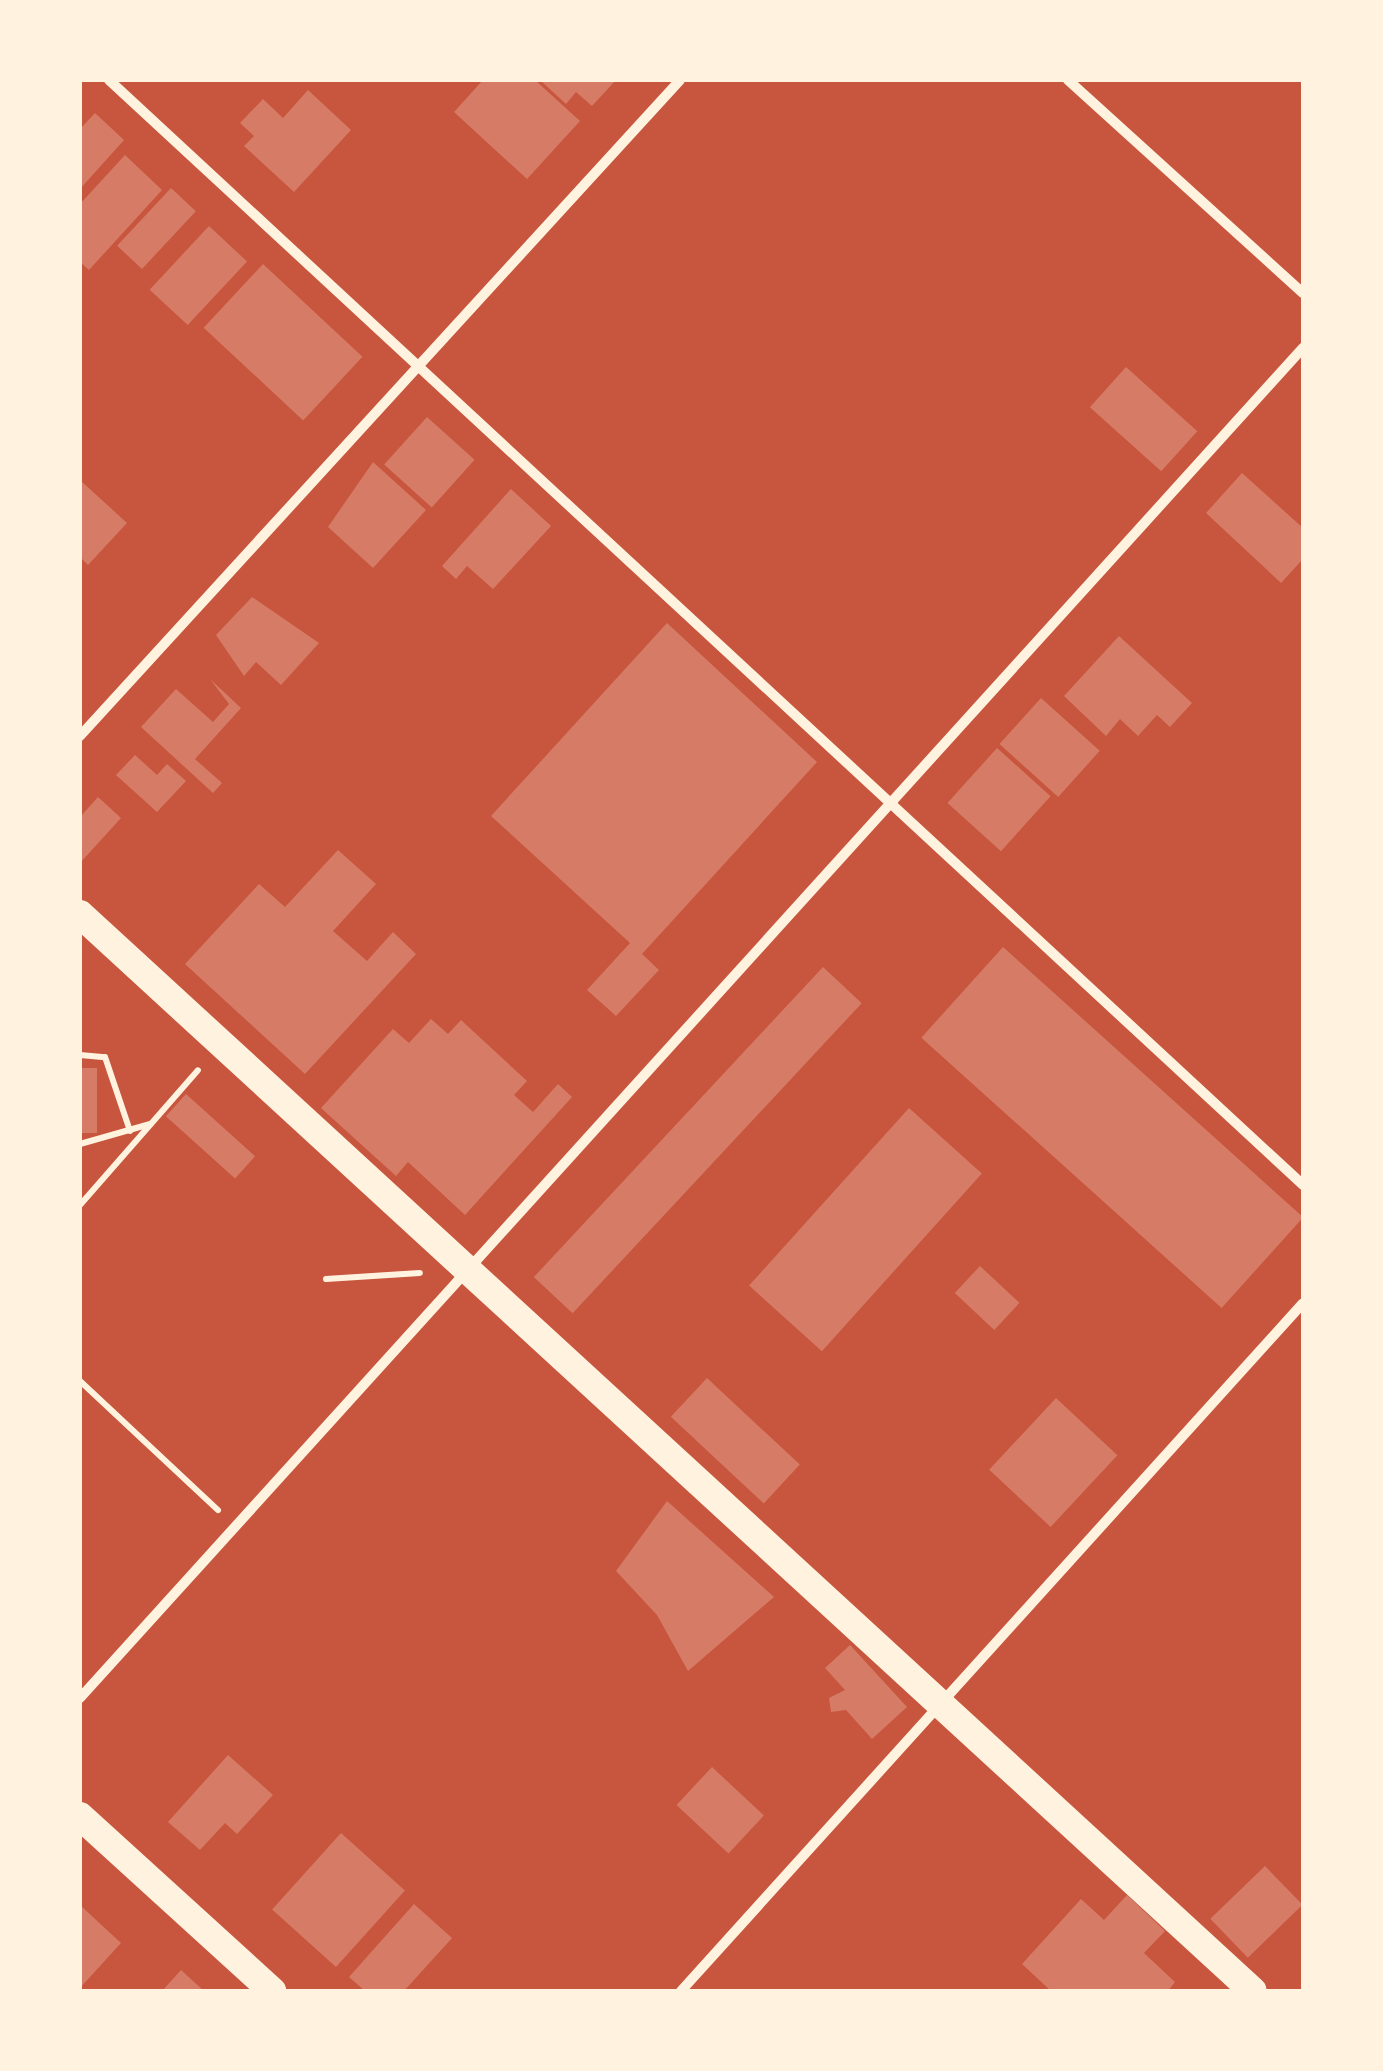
<!DOCTYPE html>
<html>
<head>
<meta charset="utf-8">
<style>
  body { margin:0 }
  #map { position:relative; width:1383px; height:2071px; overflow:hidden; background:#c8553d; font-family:"Varela Round",sans-serif }
  div>[style] { position:absolute }
  .building>* { inset:0; background:#d67c66; transform-origin:0 0 }
  .path>* { height:6px; margin:-3px; padding:0 3px; transform-origin:3px; border-radius:3px; background:#fff3e0 }
  .minor>* { height:10px; margin:-5px; padding:0 5px; transform-origin:5px; border-radius:5px; background:#fff3e0 }
  .trunk>* { height:28px; margin:-14px; padding:0 14px; transform-origin:14px; border-radius:14px; background:#fff3e0 }
  span { translate:-50% -50%; white-space:nowrap; text-align:center; line-height:1.15; -webkit-text-stroke:9px #fff3e0; paint-order:stroke }
  .frame { position:absolute; inset:0; border:82px solid #fff3e0; pointer-events:none }
</style>
</head>
<body>
<div id="map">
  <div class="building">
    <i style="clip-path:polygon(483px 80px,535px 80px,580px 121px,527px 179px,454px 112px)"></i>
    <i style="clip-path:polygon(540px 80px,616px 80px,592px 106px,576px 92px,566px 104px)"></i>
    <i style="clip-path:polygon(308px 90px,351px 130px,294px 192px,244px 146px,254px 136px,240px 123px,263px 99px,283px 118px)"></i>
    <i style="clip-path:polygon(95px 113px,124px 140px,80px 189px,80px 129px)"></i>
    <i style="clip-path:polygon(125px 155px,162px 190px,89px 270px,80px 262px,80px 204px)"></i>
    <i style="left:171px;top:188px;width:34px;height:79px;rotate:43deg"></i>
    <i style="left:209px;top:226px;width:52px;height:87px;rotate:43deg"></i>
    <i style="left:263px;top:264px;width:136px;height:87px;rotate:43deg"></i>
    <i style="left:1126px;top:367px;width:96px;height:54px;rotate:42deg"></i>
    <i style="left:427px;top:417px;width:64px;height:64px;rotate:42deg"></i>
    <i style="clip-path:polygon(373px 462px,426px 510px,373px 568px,328px 527px)"></i>
    <i style="clip-path:polygon(1242px 473px,1303px 528px,1303px 559px,1281px 583px,1206px 513px)"></i>
    <i style="clip-path:polygon(80px 480px,127px 523px,88px 565px,80px 557px)"></i>
    <i style="clip-path:polygon(511px 489px,551px 526px,493px 589px,467px 566px,456px 579px,442px 566px)"></i>
    <i style="clip-path:polygon(252px 597px,319px 643px,281px 685px,256px 662px,244px 676px,216px 635px)"></i>
    <i style="clip-path:polygon(667px 623px,817px 762px,642px 954px,659px 970px,616px 1016px,587px 990px,630px 943px,491px 816px)"></i>
    <i style="clip-path:polygon(1119px 636px,1192px 703px,1170px 727px,1157px 715px,1138px 736px,1120px 719px,1106px 736px,1064px 696px)"></i>
    <i style="clip-path:polygon(210px 679px,241px 708px,195px 759px,222px 783px,213px 793px,141px 727px,176px 689px,213px 722px,229px 704px)"></i>
    <i style="left:1041px;top:698px;width:79px;height:62px;rotate:42deg"></i>
    <i style="left:997px;top:748px;width:72px;height:74px;rotate:42deg"></i>
    <i style="clip-path:polygon(135px 755px,157px 775px,167px 764px,186px 781px,157px 812px,116px 775px)"></i>
    <i style="clip-path:polygon(98px 797px,121px 818px,80px 863px,80px 817px)"></i>
    <i style="clip-path:polygon(338px 850px,376px 884px,333px 931px,367px 961px,393px 932px,416px 954px,305px 1074px,185px 964px,259px 884px,285px 907px)"></i>
    <i style="left:1003px;top:947px;width:404px;height:122px;rotate:42deg"></i>
    <i style="left:823px;top:967px;width:53px;height:424px;rotate:43deg"></i>
    <i style="clip-path:polygon(431px 1019px,448px 1034px,461px 1020px,527px 1081px,514px 1095px,533px 1112px,558px 1084px,572px 1097px,465px 1215px,408px 1162px,396px 1176px,321px 1108px,393px 1029px,409px 1043px)"></i>
    <i style="left:80px;top:1068px;width:17px;height:65px"></i>
    <i style="left:186px;top:1094px;width:93px;height:30px;rotate:42deg"></i>
    <i style="left:909px;top:1108px;width:98px;height:239px;rotate:42deg"></i>
    <i style="left:980px;top:1266px;width:54px;height:37px;rotate:43deg"></i>
    <i style="left:707px;top:1378px;width:127px;height:53px;rotate:43deg"></i>
    <i style="left:1056px;top:1398px;width:84px;height:98px;rotate:43deg"></i>
    <i style="clip-path:polygon(667px 1501px,774px 1597px,688px 1671px,657px 1615px,616px 1571px)"></i>
    <i style="clip-path:polygon(850px 1645px,907px 1707px,872px 1739px,846px 1710px,831px 1712px,829px 1698px,845px 1690px,825px 1668px)"></i>
    <i style="clip-path:polygon(228px 1755px,273px 1795px,237px 1834px,225px 1823px,200px 1850px,168px 1822px)"></i>
    <i style="left:712px;top:1767px;width:71px;height:52px;rotate:43deg"></i>
    <i style="left:341px;top:1833px;width:86px;height:103px;rotate:42deg"></i>
    <i style="left:1265px;top:1866px;width:54px;height:76px;rotate:46deg"></i>
    <i style="clip-path:polygon(1127px 1895px,1165px 1931px,1144px 1953px,1175px 1982px,1168px 1991px,1051px 1991px,1022px 1964px,1081px 1899px,1104px 1920px)"></i>
    <i style="clip-path:polygon(414px 1904px,452px 1938px,404px 1991px,365px 1991px,349px 1977px)"></i>
    <i style="clip-path:polygon(80px 1905px,121px 1943px,80px 1988px)"></i>
    <i style="clip-path:polygon(181px 1970px,204px 1991px,162px 1991px)"></i>
  </div>
  <div class="path">
    <i style="left:80px;top:1055px;width:25px;rotate:5deg"></i>
    <i style="left:105px;top:1057px;width:78px;rotate:71.3deg"></i>
    <i style="left:80px;top:1144px;width:73px;rotate:-15.9deg"></i>
    <i style="left:80px;top:1205px;width:179px;rotate:-48.8deg"></i>
    <i style="left:326px;top:1279px;width:94px;rotate:-3.7deg"></i>
    <i style="left:80px;top:1381px;width:189px;rotate:43.1deg"></i>
  </div>
  <div class="minor">
    <i style="left:109px;top:80px;width:1627px;rotate:42.78deg"></i>
    <i style="left:1068px;top:80px;width:317px;rotate:42.2deg"></i>
    <i style="left:80px;top:736px;width:889px;rotate:-47.55deg"></i>
    <i style="left:80px;top:1698px;width:1822px;rotate:-47.83deg"></i>
    <i style="left:681px;top:1991px;width:927px;rotate:-47.88deg"></i>
  </div>
  <div class="trunk">
    <i style="left:80px;top:914px;width:1592px;rotate:42.56deg"></i>
    <i style="left:80px;top:1816px;width:260px;rotate:42.3deg"></i>
  </div>
  <div class="frame"></div>
</div>
</body>
</html>
